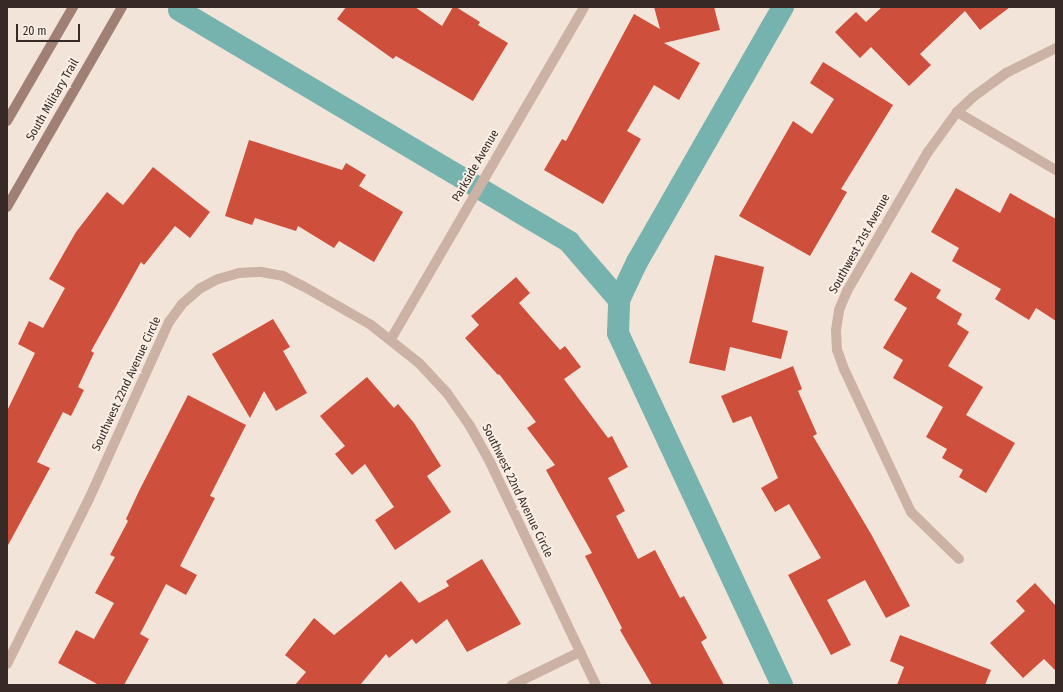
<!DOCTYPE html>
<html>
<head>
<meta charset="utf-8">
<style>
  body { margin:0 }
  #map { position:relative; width:1063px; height:692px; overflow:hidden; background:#f3e4d9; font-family:"Fira Sans Condensed",sans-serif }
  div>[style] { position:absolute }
  .canal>* { height:22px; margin:-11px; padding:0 11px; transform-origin:11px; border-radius:11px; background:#76b2ae }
  .building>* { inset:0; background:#ce503c }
  .street>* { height:10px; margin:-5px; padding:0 5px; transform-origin:5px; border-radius:5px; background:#ccb2a4 }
  .secondary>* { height:10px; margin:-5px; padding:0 5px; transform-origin:5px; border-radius:5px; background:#a08075 }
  span { translate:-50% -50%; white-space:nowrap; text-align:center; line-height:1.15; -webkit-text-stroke:4px #faefe5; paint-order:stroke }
  .street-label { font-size:12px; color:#372a26 }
  .frame { position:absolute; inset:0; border:8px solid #372a26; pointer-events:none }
  .scale { position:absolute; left:16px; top:24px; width:64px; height:18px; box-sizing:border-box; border:2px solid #372a26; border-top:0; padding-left:5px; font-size:12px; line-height:14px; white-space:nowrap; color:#372a26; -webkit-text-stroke:3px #faefe5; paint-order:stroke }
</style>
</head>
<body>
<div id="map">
  <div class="canal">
    <i style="left:179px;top:10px;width:454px;rotate:30.7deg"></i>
    <i style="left:569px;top:242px;width:77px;rotate:49.2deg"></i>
    <i style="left:782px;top:685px;width:388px;rotate:-115deg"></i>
    <i style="left:618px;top:333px;width:33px;rotate:-88deg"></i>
    <i style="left:619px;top:300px;width:42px;rotate:-64.7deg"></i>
    <i style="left:637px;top:262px;width:294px;rotate:-60.2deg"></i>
  </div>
  <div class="building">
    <i style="clip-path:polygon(346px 7px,415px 7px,442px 26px,453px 7px,456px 7px,480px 22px,478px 25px,508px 43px,473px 101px,396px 56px,393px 59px,337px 19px)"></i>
    <i style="clip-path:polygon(654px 7px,714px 7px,720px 30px,664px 43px,700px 63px,679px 100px,654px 85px,627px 131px,641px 139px,603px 204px,544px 170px,562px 139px,566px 141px,634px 14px,660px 29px)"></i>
    <i style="clip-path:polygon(882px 7px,1010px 7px,980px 30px,965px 11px,920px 54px,931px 65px,909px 86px,871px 47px,860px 58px,835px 32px,856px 12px,866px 22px)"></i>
    <i style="clip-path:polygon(823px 62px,893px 105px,841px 189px,847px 192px,810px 256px,739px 216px,793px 121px,812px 134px,834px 99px,810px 83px)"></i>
    <i style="clip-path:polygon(249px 140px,342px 170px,346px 163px,366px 175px,359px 186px,403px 212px,374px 262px,339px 241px,334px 248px,298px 226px,296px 231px,255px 218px,252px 225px,225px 216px)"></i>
    <i style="clip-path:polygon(153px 167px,210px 212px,190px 238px,175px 226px,144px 265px,141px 262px,91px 351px,94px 353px,78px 387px,84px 390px,71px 416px,63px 412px,37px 462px,50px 468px,7px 547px,7px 411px,35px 353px,18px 344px,29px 321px,43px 328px,65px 288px,49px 279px,76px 232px,107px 192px,123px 205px)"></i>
    <i style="clip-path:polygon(956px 188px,1000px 213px,1010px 193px,1056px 219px,1056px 321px,1036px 308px,1029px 320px,995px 299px,1001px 289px,952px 261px,959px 248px,931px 232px)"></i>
    <i style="clip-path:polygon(715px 255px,764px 267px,752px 322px,788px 331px,781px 359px,730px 347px,725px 371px,689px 363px)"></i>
    <i style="clip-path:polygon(911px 272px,941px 290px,936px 298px,962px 314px,957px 324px,969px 332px,948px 366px,983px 387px,966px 415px,1015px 443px,986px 493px,959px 477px,963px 470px,942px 458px,947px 449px,926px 437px,943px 407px,893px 378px,903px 360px,883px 348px,907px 308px,894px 300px)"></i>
    <i style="clip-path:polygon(516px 277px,530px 293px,519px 303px,560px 350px,565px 346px,581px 367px,564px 379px,608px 438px,612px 436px,628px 467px,608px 478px,625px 511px,616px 516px,638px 559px,655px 550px,680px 598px,684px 596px,707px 638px,701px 642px,724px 685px,652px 685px,620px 630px,622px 628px,585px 556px,592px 553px,546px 470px,555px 465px,527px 428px,536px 422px,499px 374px,498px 375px,465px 338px,479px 325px,471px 316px)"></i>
    <i style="clip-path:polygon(273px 319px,290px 347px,283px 351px,307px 393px,276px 411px,264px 391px,250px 418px,212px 354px)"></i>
    <i style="clip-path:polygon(793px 366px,802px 389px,798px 391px,817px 434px,813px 436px,871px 534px,910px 606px,886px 618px,865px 580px,827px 600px,851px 645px,831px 655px,788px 575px,821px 558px,789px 504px,775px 512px,761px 488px,778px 478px,751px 416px,733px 423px,721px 396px)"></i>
    <i style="clip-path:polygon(367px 377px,394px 408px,398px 404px,414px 423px,441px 466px,427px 476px,451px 512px,395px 550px,375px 520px,394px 507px,365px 464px,352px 475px,335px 454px,345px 446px,320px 416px)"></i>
    <i style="clip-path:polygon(188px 395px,246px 425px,210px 496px,215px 498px,180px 566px,197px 575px,186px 595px,166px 584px,140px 634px,149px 639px,124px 685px,99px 685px,58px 663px,76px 630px,94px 639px,114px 603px,95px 593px,115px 557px,110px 555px,128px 521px,126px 519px,139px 491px)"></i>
    <i style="clip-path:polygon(482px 559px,521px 624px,467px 652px,447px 619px,416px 644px,412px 639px,389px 658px,386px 654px,360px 685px,295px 685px,306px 672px,285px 655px,314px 618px,334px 635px,401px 581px,419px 603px,449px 586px,446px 581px)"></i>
    <i style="clip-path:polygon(1035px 583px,1056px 606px,1056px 671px,1044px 659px,1023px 678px,990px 643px,1025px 611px,1016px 601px)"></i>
    <i style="clip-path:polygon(900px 635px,991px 670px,985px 685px,897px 685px,904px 667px,890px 661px)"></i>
  </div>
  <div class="street">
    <i style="left:957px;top:112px;width:115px;rotate:30.4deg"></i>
    <i style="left:391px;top:339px;width:384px;rotate:-59.8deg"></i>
    <i style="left:959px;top:559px;width:67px;rotate:-135.6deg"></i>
    <i style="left:911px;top:512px;width:158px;rotate:-115.1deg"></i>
    <i style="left:844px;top:369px;width:20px;rotate:-110deg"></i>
    <i style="left:837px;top:350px;width:20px;rotate:-93deg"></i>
    <i style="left:836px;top:330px;width:20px;rotate:-81deg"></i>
    <i style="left:839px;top:310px;width:21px;rotate:-67deg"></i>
    <i style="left:847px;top:291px;width:161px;rotate:-59.8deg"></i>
    <i style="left:928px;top:152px;width:49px;rotate:-54.1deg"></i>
    <i style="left:957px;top:112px;width:22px;rotate:-43deg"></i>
    <i style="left:973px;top:97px;width:41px;rotate:-36deg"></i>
    <i style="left:1006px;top:73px;width:56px;rotate:-26.6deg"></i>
    <i style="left:7px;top:664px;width:184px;rotate:-63.6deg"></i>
    <i style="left:89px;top:499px;width:194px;rotate:-65.7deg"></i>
    <i style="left:169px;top:322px;width:22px;rotate:-54deg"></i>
    <i style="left:182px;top:304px;width:23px;rotate:-41deg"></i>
    <i style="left:199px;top:289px;width:21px;rotate:-28deg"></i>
    <i style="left:218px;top:279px;width:22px;rotate:-16deg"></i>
    <i style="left:239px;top:273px;width:22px;rotate:-3deg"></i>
    <i style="left:261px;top:272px;width:22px;rotate:10deg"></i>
    <i style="left:283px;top:276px;width:22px;rotate:27deg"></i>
    <i style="left:303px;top:286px;width:78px;rotate:29.8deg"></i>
    <i style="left:371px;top:325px;width:61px;rotate:38.4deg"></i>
    <i style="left:419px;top:363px;width:41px;rotate:47deg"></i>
    <i style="left:447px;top:393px;width:40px;rotate:55.1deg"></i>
    <i style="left:470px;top:426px;width:41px;rotate:60.9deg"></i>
    <i style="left:490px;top:462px;width:247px;rotate:64.6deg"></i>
    <i style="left:512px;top:685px;width:76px;rotate:-25.9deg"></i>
  </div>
  <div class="secondary">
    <i style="left:7px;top:121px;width:132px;rotate:-59.9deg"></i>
    <i style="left:7px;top:207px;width:231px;rotate:-60.1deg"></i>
  </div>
  <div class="street-label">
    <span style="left:53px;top:100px;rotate:-60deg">South Military Trail</span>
    <span style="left:476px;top:166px;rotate:-60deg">Parkside Avenue</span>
    <span style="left:860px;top:244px;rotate:-61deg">Southwest 21st Avenue</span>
    <span style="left:127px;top:384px;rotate:-65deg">Southwest 22nd Avenue Circle</span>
    <span style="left:517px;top:491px;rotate:64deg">Southwest 22nd Avenue Circle</span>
  </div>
  <div class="frame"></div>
  <div class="scale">20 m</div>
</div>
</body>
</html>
